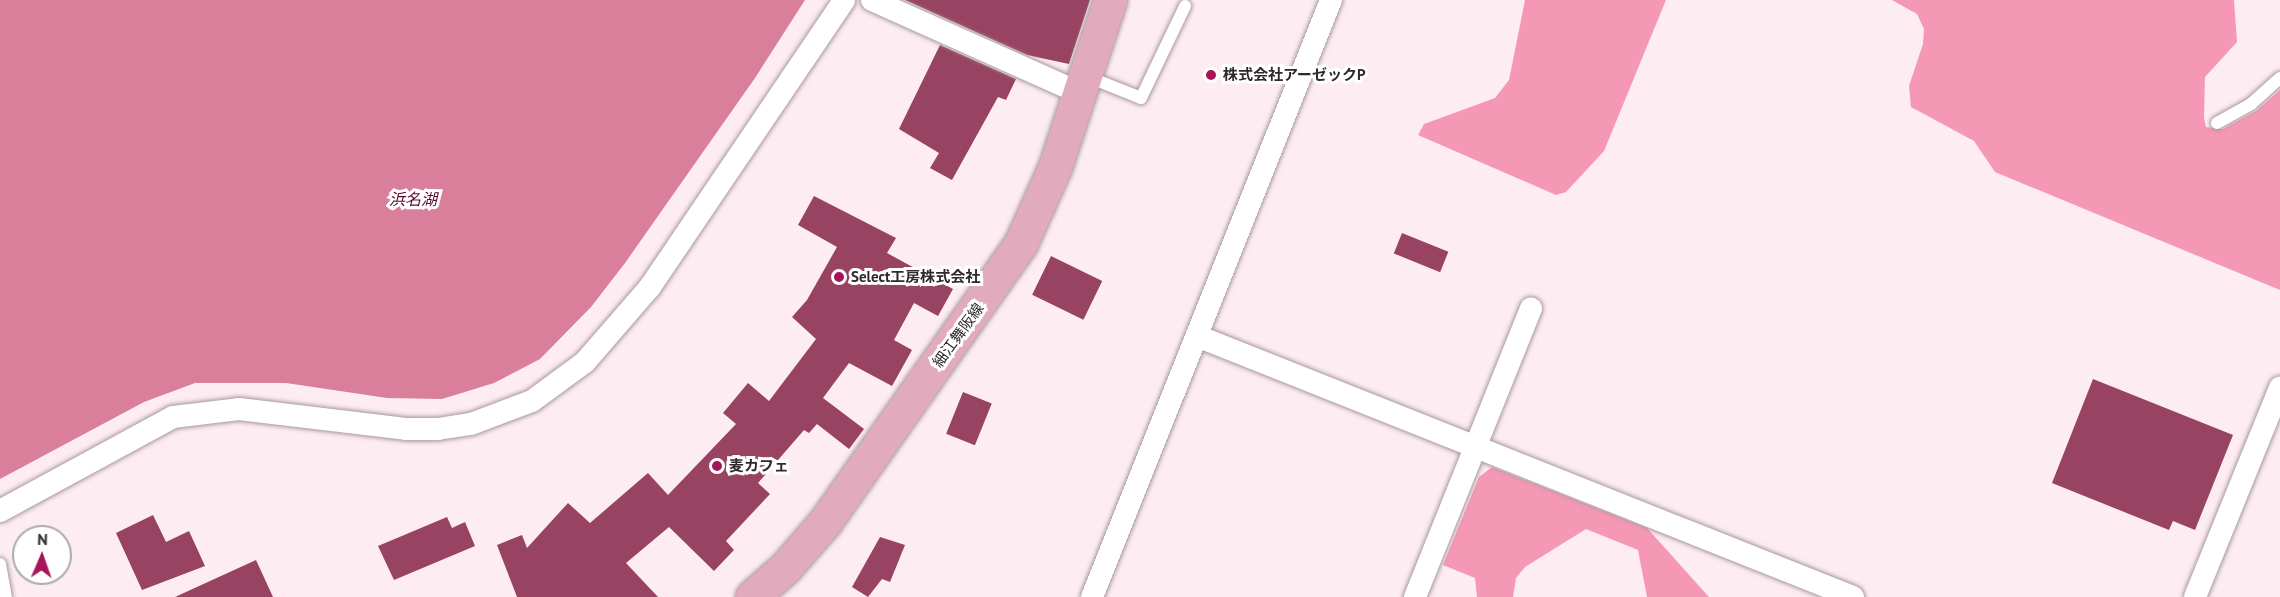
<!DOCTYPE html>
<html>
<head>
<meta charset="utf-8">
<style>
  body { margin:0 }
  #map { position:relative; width:2280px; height:597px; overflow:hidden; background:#fdecf1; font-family:"PT Sans","Noto Sans JP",sans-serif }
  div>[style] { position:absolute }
  .forest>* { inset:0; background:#f598b5 }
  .water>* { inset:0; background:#d97e9b }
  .building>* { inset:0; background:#974361; transform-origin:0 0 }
  .roads { filter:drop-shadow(0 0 2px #a8999c) drop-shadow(0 0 2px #a8999c) }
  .service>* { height:12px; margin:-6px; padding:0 6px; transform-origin:6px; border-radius:6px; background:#fff }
  .minor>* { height:22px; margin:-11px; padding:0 11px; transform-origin:11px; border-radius:11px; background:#fff }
  .primary>* { height:33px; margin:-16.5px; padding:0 16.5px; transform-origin:16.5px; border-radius:16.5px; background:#e2abbd }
  .dots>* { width:16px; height:16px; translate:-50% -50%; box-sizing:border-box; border:3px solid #fff; border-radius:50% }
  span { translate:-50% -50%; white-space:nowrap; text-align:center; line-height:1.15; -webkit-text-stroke:6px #fff; paint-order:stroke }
  .poi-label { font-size:15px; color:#2f292a; font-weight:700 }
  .left { translate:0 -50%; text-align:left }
  .street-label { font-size:15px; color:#2f292a }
  .water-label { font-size:16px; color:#5a072d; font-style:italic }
  .north { position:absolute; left:12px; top:525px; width:60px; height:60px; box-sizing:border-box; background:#fff; border:2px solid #aca9aa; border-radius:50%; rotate:2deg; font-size:16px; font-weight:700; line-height:24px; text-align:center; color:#2f292a }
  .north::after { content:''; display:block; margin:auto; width:21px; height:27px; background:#a51658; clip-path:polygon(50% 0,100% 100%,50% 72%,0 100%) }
</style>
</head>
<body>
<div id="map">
  <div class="forest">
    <i style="clip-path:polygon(1525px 0,1666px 0,1604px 151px,1566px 192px,1556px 195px,1418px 135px,1424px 124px,1495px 98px,1509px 80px)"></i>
    <i style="clip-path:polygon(1892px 0,2234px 0,2237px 42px,2205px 77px,2204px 118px,2206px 127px,2223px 129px,2256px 111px,2280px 90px,2280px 290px,1995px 172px,1974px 141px,1911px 107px,1909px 86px,1923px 44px,1924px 29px,1917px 14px)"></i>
    <i style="clip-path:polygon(1492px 467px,1647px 528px,1709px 597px,1647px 597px,1638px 550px,1586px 529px,1525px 567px,1516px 578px,1513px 597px,1477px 597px,1475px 578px,1443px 565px,1479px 477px)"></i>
  </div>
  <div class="water">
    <i style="clip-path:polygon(0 0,805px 0,755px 78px,625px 263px,591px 307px,540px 359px,494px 383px,442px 399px,387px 398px,286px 383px,195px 383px,144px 402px,0 479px)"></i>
  </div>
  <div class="building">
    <i style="clip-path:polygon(905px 0,1090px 0,1069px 64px,1027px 55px)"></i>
    <i style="clip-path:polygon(940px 45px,1016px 79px,1006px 100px,998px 97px,952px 180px,930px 168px,939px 153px,899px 129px)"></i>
    <i style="clip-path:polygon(814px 196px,896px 238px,887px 253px,953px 289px,938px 316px,914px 303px,894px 340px,912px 350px,892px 386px,849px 363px,823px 398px,864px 429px,849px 449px,817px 424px,809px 433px,804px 430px,758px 483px,770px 494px,726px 541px,734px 550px,714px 571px,669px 527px,626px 563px,658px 597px,517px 597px,497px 545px,522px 535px,527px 548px,568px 503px,590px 523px,648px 473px,668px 495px,736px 424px,723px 413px,748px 383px,769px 401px,816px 339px,792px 317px,807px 300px,837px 247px,798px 225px)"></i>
    <i style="left:1402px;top:233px;width:50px;height:22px;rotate:22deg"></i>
    <i style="left:1051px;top:256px;width:57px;height:43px;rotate:26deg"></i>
    <i style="clip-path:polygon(2093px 379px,2233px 435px,2195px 530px,2173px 521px,2169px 530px,2052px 483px)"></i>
    <i style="left:963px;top:392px;width:31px;height:45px;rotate:22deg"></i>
    <i style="clip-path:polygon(153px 515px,166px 542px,189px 531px,205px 566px,142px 590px,116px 533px)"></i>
    <i style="clip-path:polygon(447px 517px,452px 528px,465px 522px,475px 546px,394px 580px,378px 546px)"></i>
    <i style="clip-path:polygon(880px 537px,905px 545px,890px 582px,882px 579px,868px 597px,852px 587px)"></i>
    <i style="clip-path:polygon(256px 560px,273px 597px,175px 597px)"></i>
  </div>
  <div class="roads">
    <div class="service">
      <i style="left:1086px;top:76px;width:59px;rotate:21.8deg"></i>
      <i style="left:1141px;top:98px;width:102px;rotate:-64.4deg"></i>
      <i style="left:2217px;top:123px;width:39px;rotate:-29deg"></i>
      <i style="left:2251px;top:104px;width:39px;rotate:-42deg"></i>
      <i style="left:0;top:564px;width:34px;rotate:80deg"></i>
    </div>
    <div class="minor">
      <i style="left:872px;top:0;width:228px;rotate:24.1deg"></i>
      <i style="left:1197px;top:336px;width:706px;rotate:21.7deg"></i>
      <i style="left:0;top:511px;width:197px;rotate:-28.5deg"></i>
      <i style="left:173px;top:417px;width:66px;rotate:-6.9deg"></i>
      <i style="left:239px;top:409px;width:168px;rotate:6.8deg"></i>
      <i style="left:406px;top:429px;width:32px"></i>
      <i style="left:438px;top:429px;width:33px;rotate:-9deg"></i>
      <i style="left:471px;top:424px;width:65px;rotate:-20.7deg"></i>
      <i style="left:532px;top:401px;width:66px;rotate:-36.3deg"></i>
      <i style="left:585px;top:362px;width:99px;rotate:-49.1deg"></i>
      <i style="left:650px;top:287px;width:346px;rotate:-55.9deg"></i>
      <i style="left:1092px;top:597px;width:643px;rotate:-68.18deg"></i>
      <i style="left:1415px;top:597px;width:311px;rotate:-68.1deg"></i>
      <i style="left:2195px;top:597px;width:226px;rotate:-67.9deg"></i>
    </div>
    <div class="primary">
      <i style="left:752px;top:597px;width:44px;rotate:-41.3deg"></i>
      <i style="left:785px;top:568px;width:61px;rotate:-49deg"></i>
      <i style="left:825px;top:522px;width:341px;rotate:-54.9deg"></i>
      <i style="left:1021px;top:243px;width:83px;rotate:-65.9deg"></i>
      <i style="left:1055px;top:167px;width:176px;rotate:-71.8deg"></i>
    </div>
  </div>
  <div class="dots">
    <i style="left:1211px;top:75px;background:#a51658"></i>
    <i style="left:839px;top:277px;background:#a51658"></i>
    <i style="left:717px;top:466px;background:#a51658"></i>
  </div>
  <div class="poi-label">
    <span class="left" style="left:1223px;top:75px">株式会社アーゼックP</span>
    <span class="left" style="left:851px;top:277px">Select工房株式会社</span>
    <span class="left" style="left:729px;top:466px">麦カフェ</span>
  </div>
  <div class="street-label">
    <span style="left:958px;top:335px;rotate:-54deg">細江舞阪線</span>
  </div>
  <div class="water-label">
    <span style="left:413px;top:199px">浜名湖</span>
  </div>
  <div class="north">N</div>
</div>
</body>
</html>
